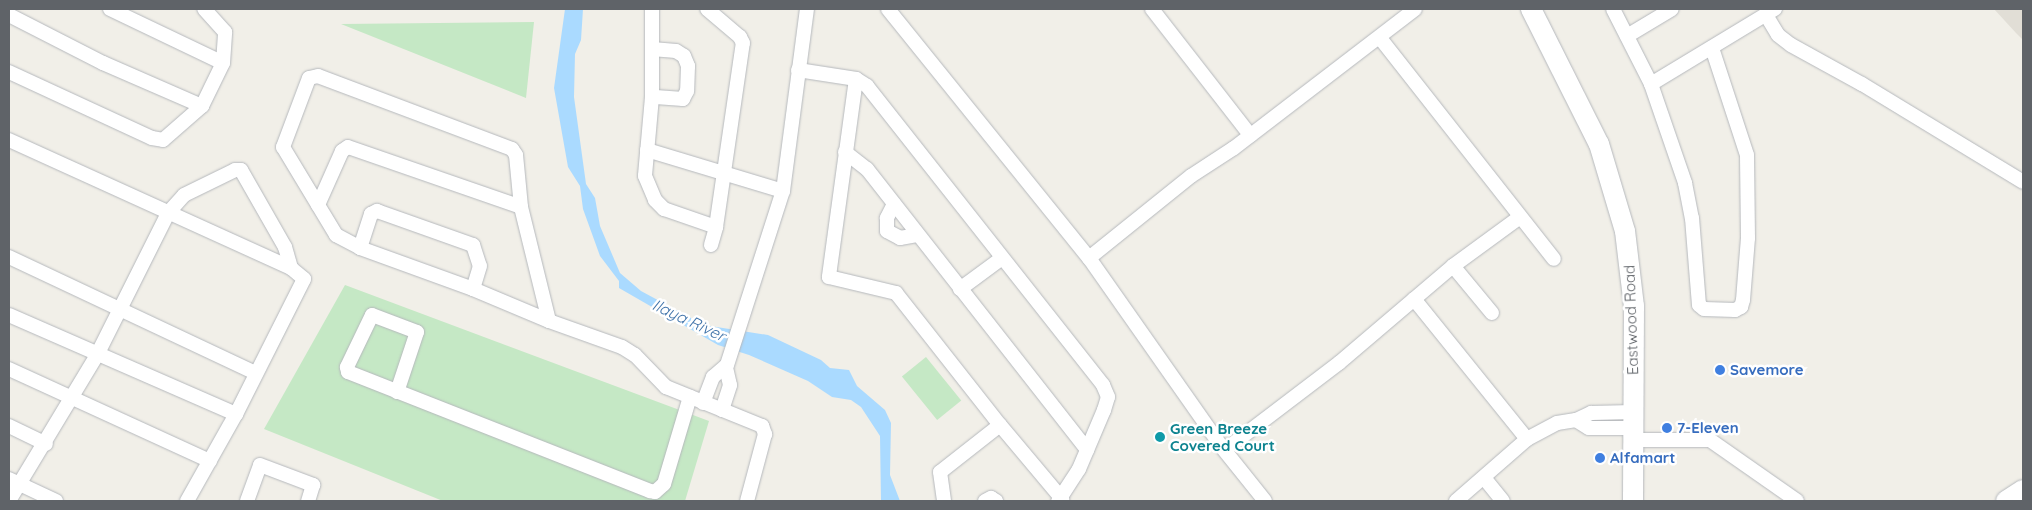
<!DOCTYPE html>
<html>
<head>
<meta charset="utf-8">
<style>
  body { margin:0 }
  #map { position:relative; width:2032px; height:510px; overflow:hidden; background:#f1efe8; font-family:Quicksand,sans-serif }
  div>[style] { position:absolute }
  .education>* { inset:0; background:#e1ded6 }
  .green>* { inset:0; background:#c5e8c5; transform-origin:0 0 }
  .water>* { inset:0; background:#aadaff }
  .roads { filter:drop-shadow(0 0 1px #b5b8bc) drop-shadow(0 0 1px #b5b8bc) }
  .street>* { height:14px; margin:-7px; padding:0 7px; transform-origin:7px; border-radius:7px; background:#fff }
  .secondary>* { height:20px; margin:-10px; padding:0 10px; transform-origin:10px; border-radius:10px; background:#fff }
  .dots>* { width:14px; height:14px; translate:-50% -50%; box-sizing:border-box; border:2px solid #fff; border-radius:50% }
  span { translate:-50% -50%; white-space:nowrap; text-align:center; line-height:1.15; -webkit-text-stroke:5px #fff; paint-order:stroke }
  .street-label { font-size:15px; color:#5f6368 }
  .shop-label { font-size:15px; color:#366cbe; font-weight:700 }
  .left { translate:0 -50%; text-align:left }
  .culture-label { font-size:15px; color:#0d838f; font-weight:700 }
  .water-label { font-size:16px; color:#4174aa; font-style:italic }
  .frame { position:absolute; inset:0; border:10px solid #5f6368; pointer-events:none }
</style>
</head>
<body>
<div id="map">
  <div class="education">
    <i style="clip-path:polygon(1994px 9px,2023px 9px,2023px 40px,2016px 33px)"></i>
  </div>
  <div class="green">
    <i style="clip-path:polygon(534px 22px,526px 98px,341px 24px)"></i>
    <i style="clip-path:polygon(345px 285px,709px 421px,685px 501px,443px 501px,264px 429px)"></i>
    <i style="left:926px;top:357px;width:56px;height:31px;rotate:51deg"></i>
  </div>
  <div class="water">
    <i style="clip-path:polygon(565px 9px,583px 9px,581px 40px,575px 54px,574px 97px,586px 184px,595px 198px,600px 226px,620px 273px,641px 291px,704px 325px,768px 335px,821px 360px,830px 368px,849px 370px,857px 386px,885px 410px,891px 423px,890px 475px,900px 501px,881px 501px,880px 436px,861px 407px,851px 400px,832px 397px,808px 381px,749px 355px,718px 345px,619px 288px,619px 281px,600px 256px,583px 209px,580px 186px,568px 167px,554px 88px)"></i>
  </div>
  <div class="roads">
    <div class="street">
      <i style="left:110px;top:9px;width:125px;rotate:25.5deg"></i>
      <i style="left:652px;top:9px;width:88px;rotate:90deg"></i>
      <i style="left:652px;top:97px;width:79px;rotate:95.1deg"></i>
      <i style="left:645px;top:176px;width:26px;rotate:67deg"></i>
      <i style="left:655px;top:200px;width:13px;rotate:45deg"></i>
      <i style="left:664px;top:209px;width:55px;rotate:19.1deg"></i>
      <i style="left:716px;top:227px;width:186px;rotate:-81.7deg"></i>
      <i style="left:743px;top:43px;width:7px;rotate:-117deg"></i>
      <i style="left:740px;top:37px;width:43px;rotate:-139.7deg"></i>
      <i style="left:888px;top:9px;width:320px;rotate:51.1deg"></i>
      <i style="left:1089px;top:258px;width:230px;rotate:54.9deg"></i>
      <i style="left:1221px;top:446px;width:70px;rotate:51.3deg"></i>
      <i style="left:1152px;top:9px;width:160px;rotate:52.1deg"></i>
      <i style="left:1613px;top:9px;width:84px;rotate:63.1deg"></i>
      <i style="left:1651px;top:84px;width:105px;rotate:71deg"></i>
      <i style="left:1685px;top:183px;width:36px;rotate:79deg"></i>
      <i style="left:1692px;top:218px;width:87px;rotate:85.4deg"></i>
      <i style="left:1699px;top:305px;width:6px;rotate:39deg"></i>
      <i style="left:1704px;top:309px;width:31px;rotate:2deg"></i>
      <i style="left:1735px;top:310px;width:7px;rotate:-27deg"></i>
      <i style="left:1741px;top:307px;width:7px;rotate:-74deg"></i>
      <i style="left:1743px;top:300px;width:62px;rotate:-85.4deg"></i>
      <i style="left:1748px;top:238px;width:83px;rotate:-90.7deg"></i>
      <i style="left:1747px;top:155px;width:113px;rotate:-108.1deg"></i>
      <i style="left:9px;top:15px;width:106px;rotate:27.1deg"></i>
      <i style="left:103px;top:63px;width:108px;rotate:23.5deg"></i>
      <i style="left:1766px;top:15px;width:23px;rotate:59deg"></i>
      <i style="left:1778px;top:35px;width:16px;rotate:38deg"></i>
      <i style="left:1791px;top:45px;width:81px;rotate:28.8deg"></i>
      <i style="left:1862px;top:84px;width:188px;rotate:31.3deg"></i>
      <i style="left:1627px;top:36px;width:52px;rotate:-31deg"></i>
      <i style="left:1380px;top:38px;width:281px;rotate:51.8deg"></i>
      <i style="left:652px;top:49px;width:24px;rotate:5deg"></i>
      <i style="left:676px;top:51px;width:9px;rotate:32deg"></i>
      <i style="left:684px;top:56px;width:11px;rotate:68deg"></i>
      <i style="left:688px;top:66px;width:25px;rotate:92deg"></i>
      <i style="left:687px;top:91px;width:9px;rotate:117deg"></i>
      <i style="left:683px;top:99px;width:31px;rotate:-176deg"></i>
      <i style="left:798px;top:70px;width:59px;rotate:8.8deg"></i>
      <i style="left:856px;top:79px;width:13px;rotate:32deg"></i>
      <i style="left:867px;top:86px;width:381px;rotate:51.7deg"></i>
      <i style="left:1103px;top:385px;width:13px;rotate:67deg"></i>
      <i style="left:1108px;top:397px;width:14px;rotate:107deg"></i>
      <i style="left:1104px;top:410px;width:64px;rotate:113deg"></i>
      <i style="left:1079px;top:469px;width:38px;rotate:123deg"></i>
      <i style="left:9px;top:72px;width:157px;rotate:24.8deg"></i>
      <i style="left:152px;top:138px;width:11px;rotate:10deg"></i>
      <i style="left:163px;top:140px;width:52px;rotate:-41.1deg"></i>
      <i style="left:202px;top:106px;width:48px;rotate:-64deg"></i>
      <i style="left:223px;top:63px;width:31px;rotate:-86deg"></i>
      <i style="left:225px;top:32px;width:31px;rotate:-132deg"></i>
      <i style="left:856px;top:79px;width:200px;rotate:97.8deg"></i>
      <i style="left:829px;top:277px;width:69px;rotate:13.4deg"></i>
      <i style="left:896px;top:293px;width:168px;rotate:51.8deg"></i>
      <i style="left:1000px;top:425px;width:76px;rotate:141.9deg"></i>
      <i style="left:940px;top:472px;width:29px;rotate:82deg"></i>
      <i style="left:1651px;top:84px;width:145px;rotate:-31.2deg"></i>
      <i style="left:9px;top:140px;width:310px;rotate:24.4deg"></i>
      <i style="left:291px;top:268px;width:17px;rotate:40deg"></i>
      <i style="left:304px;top:279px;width:151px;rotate:116.7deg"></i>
      <i style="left:236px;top:414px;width:100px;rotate:119.4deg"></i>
      <i style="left:647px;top:150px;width:142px;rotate:16.8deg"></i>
      <i style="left:845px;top:152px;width:28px;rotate:38deg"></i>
      <i style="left:867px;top:169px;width:357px;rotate:51.9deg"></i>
      <i style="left:894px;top:204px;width:16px;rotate:117deg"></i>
      <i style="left:887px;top:218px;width:13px;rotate:90deg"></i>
      <i style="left:887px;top:231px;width:15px;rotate:28deg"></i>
      <i style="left:900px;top:238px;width:17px;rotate:-10deg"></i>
      <i style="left:318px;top:205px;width:59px;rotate:-66deg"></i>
      <i style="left:342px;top:151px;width:7px;rotate:-34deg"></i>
      <i style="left:348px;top:147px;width:183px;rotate:19.1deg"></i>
      <i style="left:711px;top:245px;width:19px;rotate:-74deg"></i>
      <i style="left:360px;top:248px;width:36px;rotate:-72deg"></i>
      <i style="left:371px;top:214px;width:7px;rotate:-27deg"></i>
      <i style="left:377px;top:211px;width:102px;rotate:19.5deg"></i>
      <i style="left:473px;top:245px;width:22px;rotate:72deg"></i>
      <i style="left:480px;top:266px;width:24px;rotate:107deg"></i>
      <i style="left:9px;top:257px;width:273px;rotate:25.2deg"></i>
      <i style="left:1089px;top:258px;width:131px;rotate:-38.8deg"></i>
      <i style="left:1191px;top:176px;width:51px;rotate:-33.1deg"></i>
      <i style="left:1234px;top:148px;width:228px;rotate:-37.5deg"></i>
      <i style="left:1453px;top:266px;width:61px;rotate:50.3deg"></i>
      <i style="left:960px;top:289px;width:52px;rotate:-36.4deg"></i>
      <i style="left:1414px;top:299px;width:180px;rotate:51.1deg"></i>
      <i style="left:9px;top:315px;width:248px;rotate:23.6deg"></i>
      <i style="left:549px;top:321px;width:117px;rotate:-103.8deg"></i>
      <i style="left:521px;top:207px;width:52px;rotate:-95.5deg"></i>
      <i style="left:516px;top:155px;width:7px;rotate:-124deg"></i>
      <i style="left:512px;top:149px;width:207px;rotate:-159.4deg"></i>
      <i style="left:318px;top:76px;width:9px;rotate:167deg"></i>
      <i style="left:309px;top:78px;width:74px;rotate:110.6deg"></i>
      <i style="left:283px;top:147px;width:103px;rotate:58.9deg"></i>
      <i style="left:336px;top:235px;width:27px;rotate:28deg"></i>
      <i style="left:360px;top:248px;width:120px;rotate:19.9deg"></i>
      <i style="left:473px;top:289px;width:82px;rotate:22.8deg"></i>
      <i style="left:549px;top:321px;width:77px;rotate:19.6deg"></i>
      <i style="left:622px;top:347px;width:15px;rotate:32deg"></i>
      <i style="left:635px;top:355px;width:45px;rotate:45.9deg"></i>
      <i style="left:666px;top:387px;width:104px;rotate:22.1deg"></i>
      <i style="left:762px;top:426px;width:9px;rotate:69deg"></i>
      <i style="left:765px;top:434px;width:69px;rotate:105deg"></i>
      <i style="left:9px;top:369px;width:221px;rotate:24.6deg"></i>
      <i style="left:397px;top:392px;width:63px;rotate:-71.6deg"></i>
      <i style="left:417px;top:332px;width:48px;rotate:-159.3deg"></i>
      <i style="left:372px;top:315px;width:58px;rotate:115.7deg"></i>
      <i style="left:347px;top:367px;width:5px;rotate:79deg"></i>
      <i style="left:348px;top:372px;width:325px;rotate:21.5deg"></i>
      <i style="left:650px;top:491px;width:5px;rotate:11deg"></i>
      <i style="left:655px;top:492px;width:12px;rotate:-42deg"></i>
      <i style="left:664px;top:484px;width:91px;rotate:-73.4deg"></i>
      <i style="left:703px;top:403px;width:28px;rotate:-69deg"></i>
      <i style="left:713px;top:377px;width:18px;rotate:-41deg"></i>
      <i style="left:727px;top:365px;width:183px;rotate:-72.2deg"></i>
      <i style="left:783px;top:191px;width:184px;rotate:-82.5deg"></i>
      <i style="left:722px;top:410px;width:26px;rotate:-72deg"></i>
      <i style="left:730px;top:385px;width:17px;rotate:-103deg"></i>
      <i style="left:1576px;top:420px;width:15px;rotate:32deg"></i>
      <i style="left:1589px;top:428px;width:44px"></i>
      <i style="left:1000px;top:425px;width:97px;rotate:50deg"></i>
      <i style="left:9px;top:426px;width:41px;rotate:25.9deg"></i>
      <i style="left:1633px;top:440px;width:77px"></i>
      <i style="left:1710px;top:440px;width:106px;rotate:35deg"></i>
      <i style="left:1226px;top:449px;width:142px;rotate:-37.3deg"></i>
      <i style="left:1339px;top:363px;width:150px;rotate:-40.4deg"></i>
      <i style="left:1453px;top:266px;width:83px;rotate:-36.2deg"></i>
      <i style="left:9px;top:479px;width:52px;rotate:25.1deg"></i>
      <i style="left:1485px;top:479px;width:28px;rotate:51deg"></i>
      <i style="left:9px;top:501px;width:170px;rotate:-58.9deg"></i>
      <i style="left:97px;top:355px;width:159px;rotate:-63.4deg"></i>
      <i style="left:168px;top:213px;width:24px;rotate:-48deg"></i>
      <i style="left:184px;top:195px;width:57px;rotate:-26.1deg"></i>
      <i style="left:235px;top:170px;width:6px"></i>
      <i style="left:241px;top:170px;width:89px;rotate:60.3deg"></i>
      <i style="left:285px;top:247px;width:22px;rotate:74deg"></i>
      <i style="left:247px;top:501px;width:38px;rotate:-70deg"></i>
      <i style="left:260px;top:465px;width:57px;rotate:20.7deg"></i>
      <i style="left:313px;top:485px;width:17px;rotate:107deg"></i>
      <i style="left:985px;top:501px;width:7px;rotate:-27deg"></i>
      <i style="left:991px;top:498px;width:6px;rotate:31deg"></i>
      <i style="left:1456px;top:501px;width:94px;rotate:-41.1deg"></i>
      <i style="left:1527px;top:439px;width:34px;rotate:-28deg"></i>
      <i style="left:1557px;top:423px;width:19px;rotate:-9deg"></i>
      <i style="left:1576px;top:420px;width:17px;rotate:-25deg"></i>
      <i style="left:1591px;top:413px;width:42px;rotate:-1.4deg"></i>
    </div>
    <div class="secondary">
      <i style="left:1531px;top:9px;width:151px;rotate:63.3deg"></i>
      <i style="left:1599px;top:144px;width:91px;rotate:73.4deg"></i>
      <i style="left:1625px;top:231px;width:76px;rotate:83.2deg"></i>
      <i style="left:1634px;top:306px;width:195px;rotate:90.3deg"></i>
      <i style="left:2006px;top:501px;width:20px;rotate:-33deg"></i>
    </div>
  </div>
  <div class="dots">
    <i style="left:1720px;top:370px;background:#3f7fe0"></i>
    <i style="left:1667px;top:428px;background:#3f7fe0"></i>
    <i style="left:1160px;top:437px;background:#0f9aa8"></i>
    <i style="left:1600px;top:458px;background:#3f7fe0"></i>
  </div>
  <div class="street-label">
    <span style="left:1631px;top:320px;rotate:-92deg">Eastwood Road</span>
  </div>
  <div class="shop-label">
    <span class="left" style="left:1730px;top:370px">Savemore</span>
    <span class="left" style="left:1677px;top:428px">7-Eleven</span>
    <span class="left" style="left:1610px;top:458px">Alfamart</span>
  </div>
  <div class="culture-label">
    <span class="left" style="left:1170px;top:437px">Green Breeze<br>Covered Court</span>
  </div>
  <div class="water-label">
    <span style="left:689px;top:320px;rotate:25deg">Ilaya River</span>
  </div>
  <div class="frame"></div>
</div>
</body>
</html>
